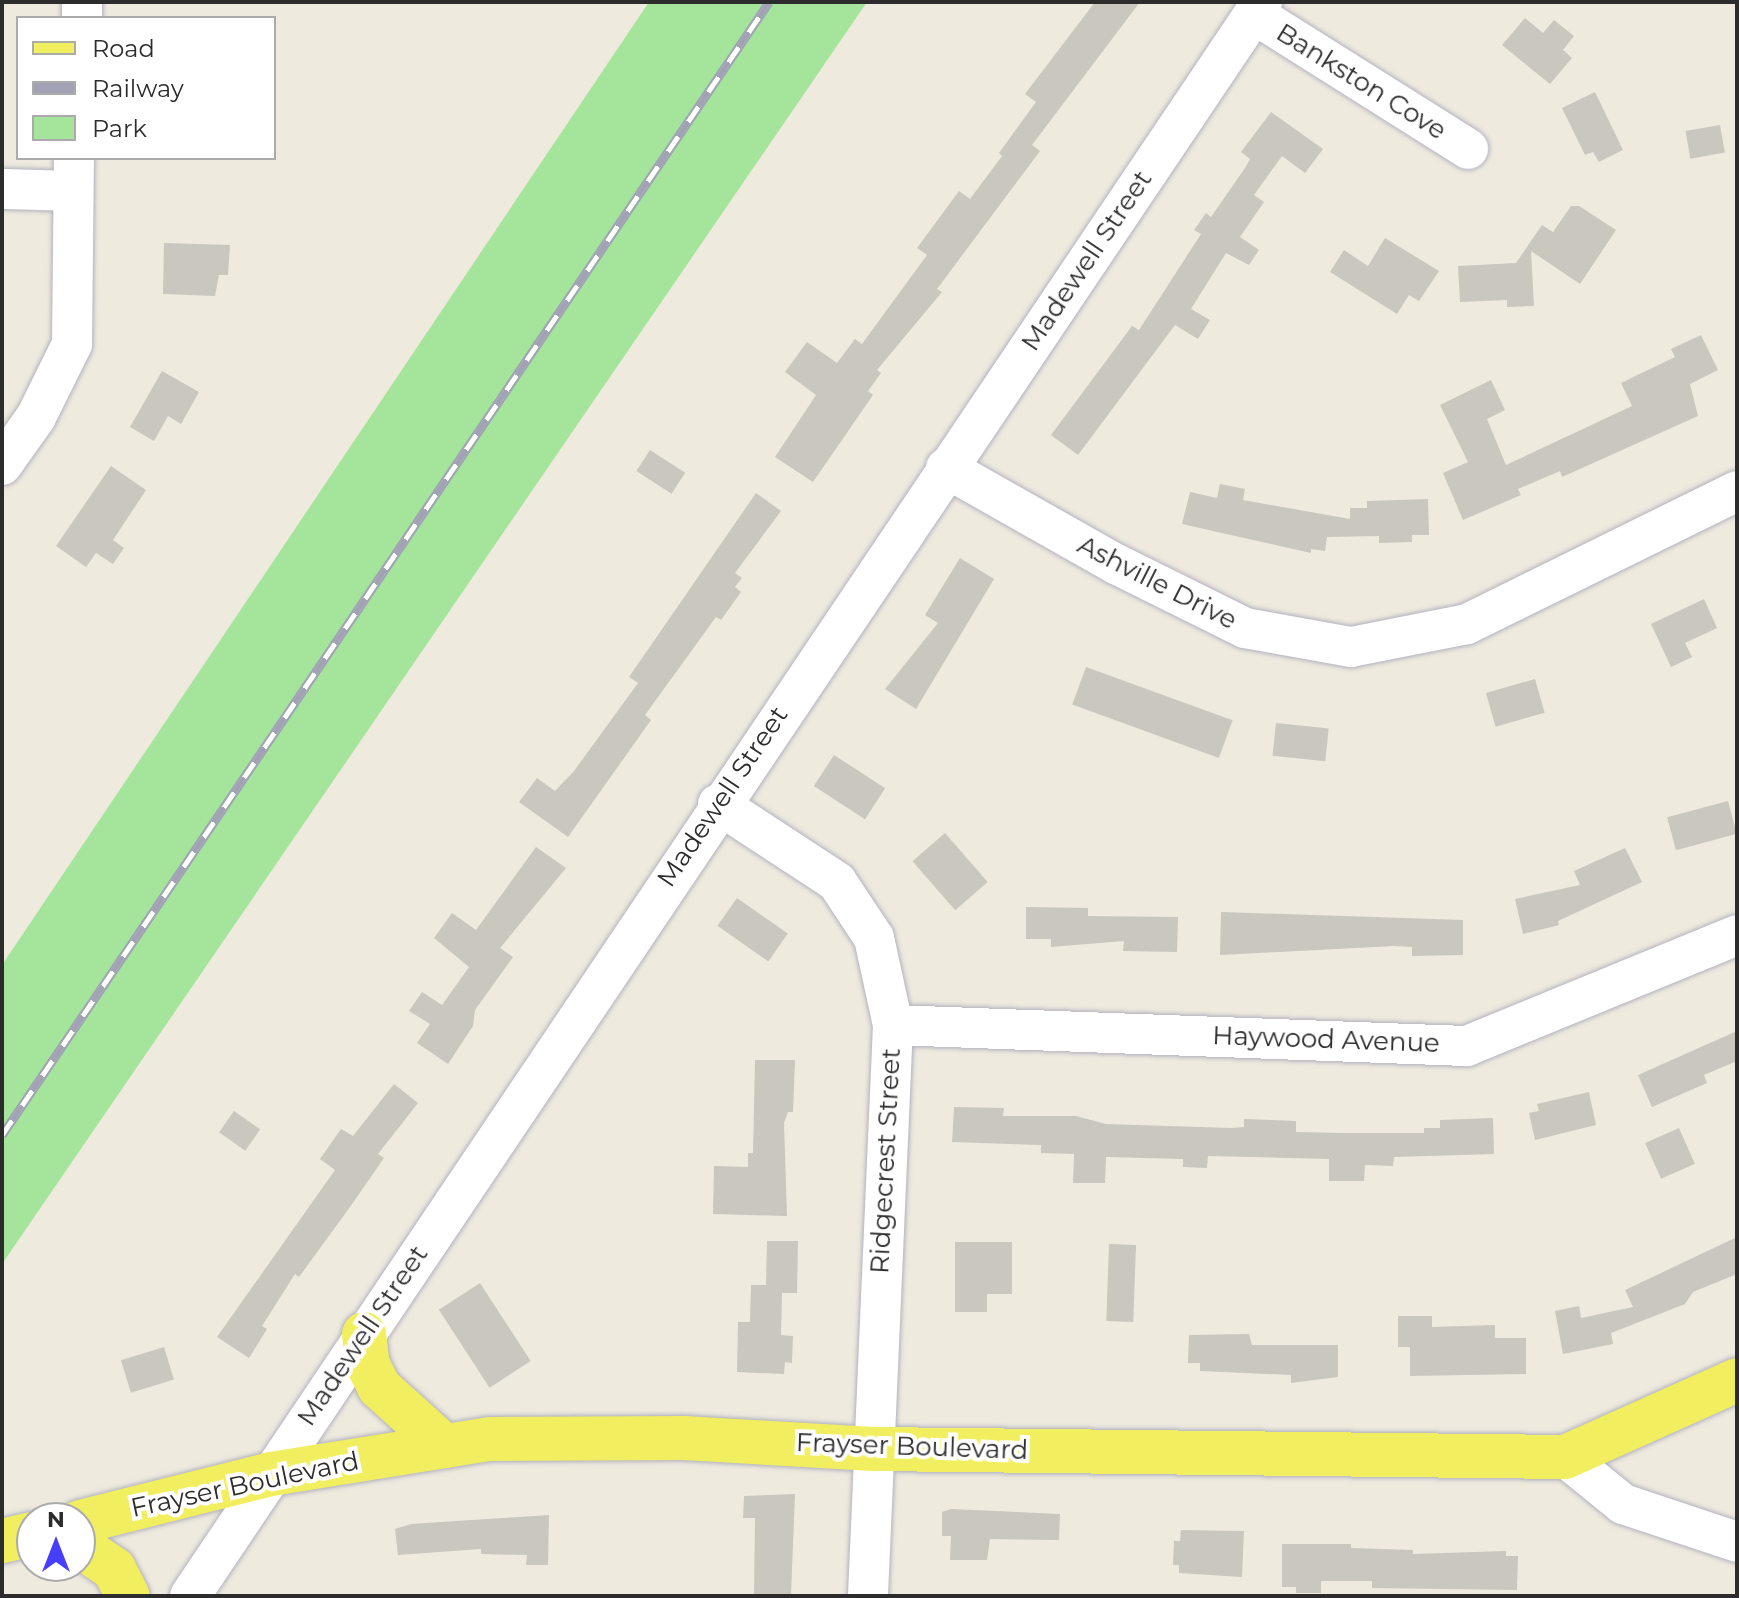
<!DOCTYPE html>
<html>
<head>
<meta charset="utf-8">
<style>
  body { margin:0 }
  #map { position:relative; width:1739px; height:1598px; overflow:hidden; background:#eeeade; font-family:Montserrat,sans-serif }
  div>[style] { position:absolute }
  .green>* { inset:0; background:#a4e49b }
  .building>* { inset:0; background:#c9c7be; transform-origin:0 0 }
  .roads { filter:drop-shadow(0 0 2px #b2b2bf) drop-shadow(0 0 2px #b2b2bf) }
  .minor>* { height:40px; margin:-20px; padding:0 20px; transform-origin:20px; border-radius:20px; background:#fff }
  .major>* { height:44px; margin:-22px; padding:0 22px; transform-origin:22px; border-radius:22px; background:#f1ef60 }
  .rail>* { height:9px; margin-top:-4.5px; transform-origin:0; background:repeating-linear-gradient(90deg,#fff 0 18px,#a2a1b6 0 36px); box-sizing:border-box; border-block:2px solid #a2a1b6 }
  span { translate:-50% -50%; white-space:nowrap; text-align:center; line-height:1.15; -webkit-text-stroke:8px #fff; paint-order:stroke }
  .street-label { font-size:26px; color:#2c2c2c }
  .frame { position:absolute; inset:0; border:4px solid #2c2c2c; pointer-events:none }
  .legend { position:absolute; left:16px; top:16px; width:260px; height:144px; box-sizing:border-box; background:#fff; border:2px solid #ababab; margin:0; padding:10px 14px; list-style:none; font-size:24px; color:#2c2c2c }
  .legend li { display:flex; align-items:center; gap:16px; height:40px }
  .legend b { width:40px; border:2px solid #ababab }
  .north { position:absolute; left:16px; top:1502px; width:80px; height:80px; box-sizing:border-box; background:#fff; border:2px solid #ababab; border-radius:50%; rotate:0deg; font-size:22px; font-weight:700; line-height:32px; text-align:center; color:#2c2c2c }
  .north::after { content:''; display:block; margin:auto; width:28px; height:36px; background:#453ffa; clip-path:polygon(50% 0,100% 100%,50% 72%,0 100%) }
</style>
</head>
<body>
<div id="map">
  <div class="green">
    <i style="clip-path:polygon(649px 2px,867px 2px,2px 1264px,2px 965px)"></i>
  </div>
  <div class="building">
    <i style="clip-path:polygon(1095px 2px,1140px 2px,1032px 145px,1040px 151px,937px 289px,942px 292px,877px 370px,881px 373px,868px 391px,873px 395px,813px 482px,775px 457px,816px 395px,785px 372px,807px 342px,837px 363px,855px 339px,862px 344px,927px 255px,917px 248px,959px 191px,970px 199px,1002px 156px,999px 153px,1036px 102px,1025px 94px)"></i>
    <i style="clip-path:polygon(1525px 18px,1543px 33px,1554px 20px,1574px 36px,1563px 50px,1572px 58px,1550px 84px,1502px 45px)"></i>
    <i style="clip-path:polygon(1595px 92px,1623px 150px,1599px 162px,1593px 152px,1585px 155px,1562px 108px)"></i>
    <i style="clip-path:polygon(1271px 112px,1323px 149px,1305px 173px,1282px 156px,1254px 195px,1264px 202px,1240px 237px,1259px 250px,1249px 265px,1226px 253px,1191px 309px,1210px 320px,1198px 339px,1175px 325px,1078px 455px,1051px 435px,1132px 326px,1139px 330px,1201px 234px,1194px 230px,1206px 213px,1211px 217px,1245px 168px,1250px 159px,1241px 152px)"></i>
    <i style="left:1720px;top:125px;width:28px;height:35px;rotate:80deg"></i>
    <i style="clip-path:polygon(1571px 206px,1579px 206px,1616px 230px,1580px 284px,1531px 251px,1534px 306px,1507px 307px,1507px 300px,1460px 302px,1458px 266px,1516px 263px,1542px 225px,1553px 232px)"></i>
    <i style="clip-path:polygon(1385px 238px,1439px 271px,1419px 301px,1409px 295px,1397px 314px,1330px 272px,1344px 250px,1368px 266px)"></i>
    <i style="clip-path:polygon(164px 243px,230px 245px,228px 275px,219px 275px,215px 296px,163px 294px)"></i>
    <i style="clip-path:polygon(1701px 335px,1718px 370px,1690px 384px,1698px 416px,1562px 477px,1560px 471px,1518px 489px,1521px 495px,1463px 520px,1443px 473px,1468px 462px,1440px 405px,1491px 380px,1505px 410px,1487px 419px,1506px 465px,1632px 406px,1621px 383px,1675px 357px,1671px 349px)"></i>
    <i style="clip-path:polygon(162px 371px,199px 392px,181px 424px,168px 416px,154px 441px,130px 427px)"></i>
    <i style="left:650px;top:450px;width:42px;height:25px;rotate:33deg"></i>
    <i style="clip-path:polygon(111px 466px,146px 490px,113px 540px,124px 548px,113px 564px,96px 553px,86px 567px,56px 546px)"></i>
    <i style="clip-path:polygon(1220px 484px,1245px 489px,1243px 500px,1350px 519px,1350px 508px,1367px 508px,1367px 501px,1428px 499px,1429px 535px,1412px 535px,1412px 542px,1379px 543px,1379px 536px,1327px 537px,1325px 551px,1311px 549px,1311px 553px,1182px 524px,1190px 492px,1217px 498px)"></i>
    <i style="clip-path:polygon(756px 493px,781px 511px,735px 573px,742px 578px,735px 587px,741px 592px,721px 620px,716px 617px,645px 715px,651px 720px,568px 837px,519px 802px,537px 778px,555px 791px,574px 771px,638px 683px,629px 677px)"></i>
    <i style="clip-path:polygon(960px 558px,994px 579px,916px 709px,885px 689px,938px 623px,925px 615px)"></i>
    <i style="clip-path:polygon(1704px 599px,1717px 628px,1685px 643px,1692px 657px,1671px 667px,1651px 624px)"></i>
    <i style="left:1086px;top:667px;width:156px;height:40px;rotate:20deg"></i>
    <i style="left:1535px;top:679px;width:35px;height:51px;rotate:74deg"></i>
    <i style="left:1276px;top:723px;width:53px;height:33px;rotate:6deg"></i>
    <i style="left:834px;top:755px;width:61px;height:37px;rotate:33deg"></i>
    <i style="left:1728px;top:801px;width:34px;height:63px;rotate:75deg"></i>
    <i style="left:945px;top:833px;width:65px;height:43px;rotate:49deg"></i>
    <i style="clip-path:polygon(536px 847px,566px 868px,500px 948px,513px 957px,475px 1010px,473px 1026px,448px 1064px,417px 1043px,430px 1024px,409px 1011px,422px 992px,442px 1005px,469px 967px,434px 938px,452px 913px,476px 930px)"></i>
    <i style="clip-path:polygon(1625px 848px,1642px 882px,1558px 921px,1559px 925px,1523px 934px,1515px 899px,1580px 885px,1574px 871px)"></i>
    <i style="left:737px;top:898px;width:62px;height:34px;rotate:35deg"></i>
    <i style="clip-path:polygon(1026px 907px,1088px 908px,1088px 916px,1178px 917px,1177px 952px,1123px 951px,1124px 941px,1051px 947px,1051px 939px,1026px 939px)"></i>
    <i style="clip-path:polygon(1221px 912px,1463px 920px,1463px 955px,1412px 956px,1412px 947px,1394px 946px,1220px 955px)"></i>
    <i style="clip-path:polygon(1737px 1031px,1737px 1061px,1704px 1075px,1707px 1083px,1652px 1107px,1638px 1075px)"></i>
    <i style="clip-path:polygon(755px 1060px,795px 1060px,793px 1112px,788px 1112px,784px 1123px,787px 1216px,713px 1214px,714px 1166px,748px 1167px,748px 1153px,753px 1153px)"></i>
    <i style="clip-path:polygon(394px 1084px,418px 1103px,378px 1154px,384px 1158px,350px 1207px,299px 1277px,295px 1274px,262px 1326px,267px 1329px,249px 1358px,217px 1337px,335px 1170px,320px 1159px,341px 1129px,353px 1136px)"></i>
    <i style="clip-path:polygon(1589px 1092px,1596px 1125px,1535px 1140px,1529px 1113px,1539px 1111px,1537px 1104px)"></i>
    <i style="clip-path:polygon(954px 1107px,1004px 1108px,1003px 1116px,1076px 1116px,1106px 1124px,1231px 1128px,1244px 1127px,1244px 1119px,1296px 1121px,1296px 1132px,1342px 1133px,1424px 1133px,1424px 1128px,1440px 1128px,1440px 1120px,1493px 1118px,1494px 1154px,1394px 1157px,1393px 1166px,1365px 1165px,1364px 1181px,1329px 1181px,1329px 1159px,1208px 1156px,1207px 1168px,1183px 1167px,1183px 1159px,1106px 1157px,1105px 1183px,1073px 1183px,1074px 1154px,1041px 1153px,1041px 1145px,952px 1142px)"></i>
    <i style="left:234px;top:1111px;width:32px;height:26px;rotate:35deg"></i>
    <i style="left:1679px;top:1128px;width:39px;height:37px;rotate:66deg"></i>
    <i style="clip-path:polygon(1737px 1237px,1737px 1274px,1693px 1292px,1685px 1304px,1611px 1333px,1613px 1344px,1563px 1354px,1555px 1311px,1579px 1306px,1581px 1318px,1633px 1307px,1625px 1290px)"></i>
    <i style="clip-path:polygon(767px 1241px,798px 1241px,797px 1293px,782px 1293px,781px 1335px,793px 1336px,792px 1363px,785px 1362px,784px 1374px,737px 1372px,738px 1322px,750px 1322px,751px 1285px,766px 1285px)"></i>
    <i style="clip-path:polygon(955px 1242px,1012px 1242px,1012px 1294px,987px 1294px,987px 1312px,955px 1312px)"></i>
    <i style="left:1109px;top:1244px;width:27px;height:77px;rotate:2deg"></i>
    <i style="left:480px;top:1283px;width:93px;height:49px;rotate:57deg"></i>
    <i style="clip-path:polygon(1398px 1316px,1432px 1316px,1432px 1327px,1495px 1325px,1495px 1338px,1526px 1338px,1526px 1374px,1410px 1376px,1410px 1347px,1398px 1347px)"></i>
    <i style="clip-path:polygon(1249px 1334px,1252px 1345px,1338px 1345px,1338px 1377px,1291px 1383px,1291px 1375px,1200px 1371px,1200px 1363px,1188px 1363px,1189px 1335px)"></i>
    <i style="left:164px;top:1347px;width:34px;height:45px;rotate:73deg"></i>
    <i style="clip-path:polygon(795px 1494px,791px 1596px,754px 1596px,755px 1518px,743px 1518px,744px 1496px)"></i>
    <i style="clip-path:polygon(951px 1509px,1060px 1514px,1059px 1540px,990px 1539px,987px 1560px,950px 1560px,951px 1536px,942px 1536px,942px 1512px)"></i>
    <i style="clip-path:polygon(549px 1515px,548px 1565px,526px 1565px,527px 1555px,481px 1554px,481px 1549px,398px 1555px,395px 1529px,411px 1524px)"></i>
    <i style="clip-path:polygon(1181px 1530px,1244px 1531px,1242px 1577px,1179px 1573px,1179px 1565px,1173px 1565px,1174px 1541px,1180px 1541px)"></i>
    <i style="clip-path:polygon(1282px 1544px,1351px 1544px,1351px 1548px,1413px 1550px,1413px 1554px,1506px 1551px,1506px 1556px,1518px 1556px,1517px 1590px,1372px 1588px,1372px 1581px,1321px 1581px,1321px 1593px,1296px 1593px,1296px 1587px,1282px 1587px)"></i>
  </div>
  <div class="roads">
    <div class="minor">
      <i style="left:1254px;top:14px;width:253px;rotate:32.2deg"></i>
      <i style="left:82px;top:18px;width:16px;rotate:-90deg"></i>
      <i style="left:2px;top:189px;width:70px;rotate:1.6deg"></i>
      <i style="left:2px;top:465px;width:59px;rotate:-54.7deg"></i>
      <i style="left:36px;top:417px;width:81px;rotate:-63.7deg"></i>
      <i style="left:72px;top:344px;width:186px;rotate:-89.4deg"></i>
      <i style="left:946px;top:468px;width:195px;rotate:29.5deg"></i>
      <i style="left:1116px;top:564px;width:144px;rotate:26.4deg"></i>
      <i style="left:1245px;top:628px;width:108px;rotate:10.2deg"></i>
      <i style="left:1351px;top:647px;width:118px;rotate:-11.2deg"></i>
      <i style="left:1467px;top:624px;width:301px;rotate:-26.2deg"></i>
      <i style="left:718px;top:804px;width:142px;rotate:33.2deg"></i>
      <i style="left:837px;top:882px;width:67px;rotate:56.5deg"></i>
      <i style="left:874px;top:938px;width:89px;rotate:77.7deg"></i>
      <i style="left:893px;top:1025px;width:572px;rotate:92.51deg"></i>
      <i style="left:893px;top:1025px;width:574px;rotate:2.1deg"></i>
      <i style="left:1467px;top:1046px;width:292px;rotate:-22.3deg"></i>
      <i style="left:1565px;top:1457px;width:75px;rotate:39deg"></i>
      <i style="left:1623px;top:1504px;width:120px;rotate:18.4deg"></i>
      <i style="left:190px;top:1596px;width:1921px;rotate:-56.08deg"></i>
    </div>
    <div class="major">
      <i style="left:364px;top:1334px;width:31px;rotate:83deg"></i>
      <i style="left:368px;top:1365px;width:25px;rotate:63deg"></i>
      <i style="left:379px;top:1387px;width:88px;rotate:42.2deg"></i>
      <i style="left:80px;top:1522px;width:197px;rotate:-14.1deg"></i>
      <i style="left:271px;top:1474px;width:222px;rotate:-9.1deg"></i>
      <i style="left:490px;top:1439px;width:193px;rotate:-0.3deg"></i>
      <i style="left:683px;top:1438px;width:190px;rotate:3.3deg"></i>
      <i style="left:873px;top:1449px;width:692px;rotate:0.66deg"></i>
      <i style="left:1565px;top:1457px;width:188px;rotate:-24.1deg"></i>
      <i style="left:2px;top:1541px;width:31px;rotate:-13deg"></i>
      <i style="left:80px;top:1546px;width:41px;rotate:34.1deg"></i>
      <i style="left:114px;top:1569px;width:30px;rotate:63deg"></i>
    </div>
  </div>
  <div class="rail">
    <i style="left:2px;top:1135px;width:1368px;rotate:-55.9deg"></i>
  </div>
  <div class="street-label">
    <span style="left:1361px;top:82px;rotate:32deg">Bankston Cove</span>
    <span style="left:1087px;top:261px;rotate:-56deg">Madewell Street</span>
    <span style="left:1157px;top:583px;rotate:27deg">Ashville Drive</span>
    <span style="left:723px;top:797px;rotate:-56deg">Madewell Street</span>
    <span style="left:1326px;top:1040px;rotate:2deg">Haywood Avenue</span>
    <span style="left:886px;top:1161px;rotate:-87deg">Ridgecrest Street</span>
    <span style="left:363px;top:1336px;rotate:-56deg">Madewell Street</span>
    <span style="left:912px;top:1447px;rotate:2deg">Frayser Boulevard</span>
    <span style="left:245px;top:1485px;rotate:-12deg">Frayser Boulevard</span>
  </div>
  <div class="frame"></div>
  <ul class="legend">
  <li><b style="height:10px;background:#f1ef60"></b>Road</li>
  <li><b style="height:10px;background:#a2a1b6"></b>Railway</li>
  <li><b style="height:22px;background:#a4e49b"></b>Park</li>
  </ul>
  <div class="north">N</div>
</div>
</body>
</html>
